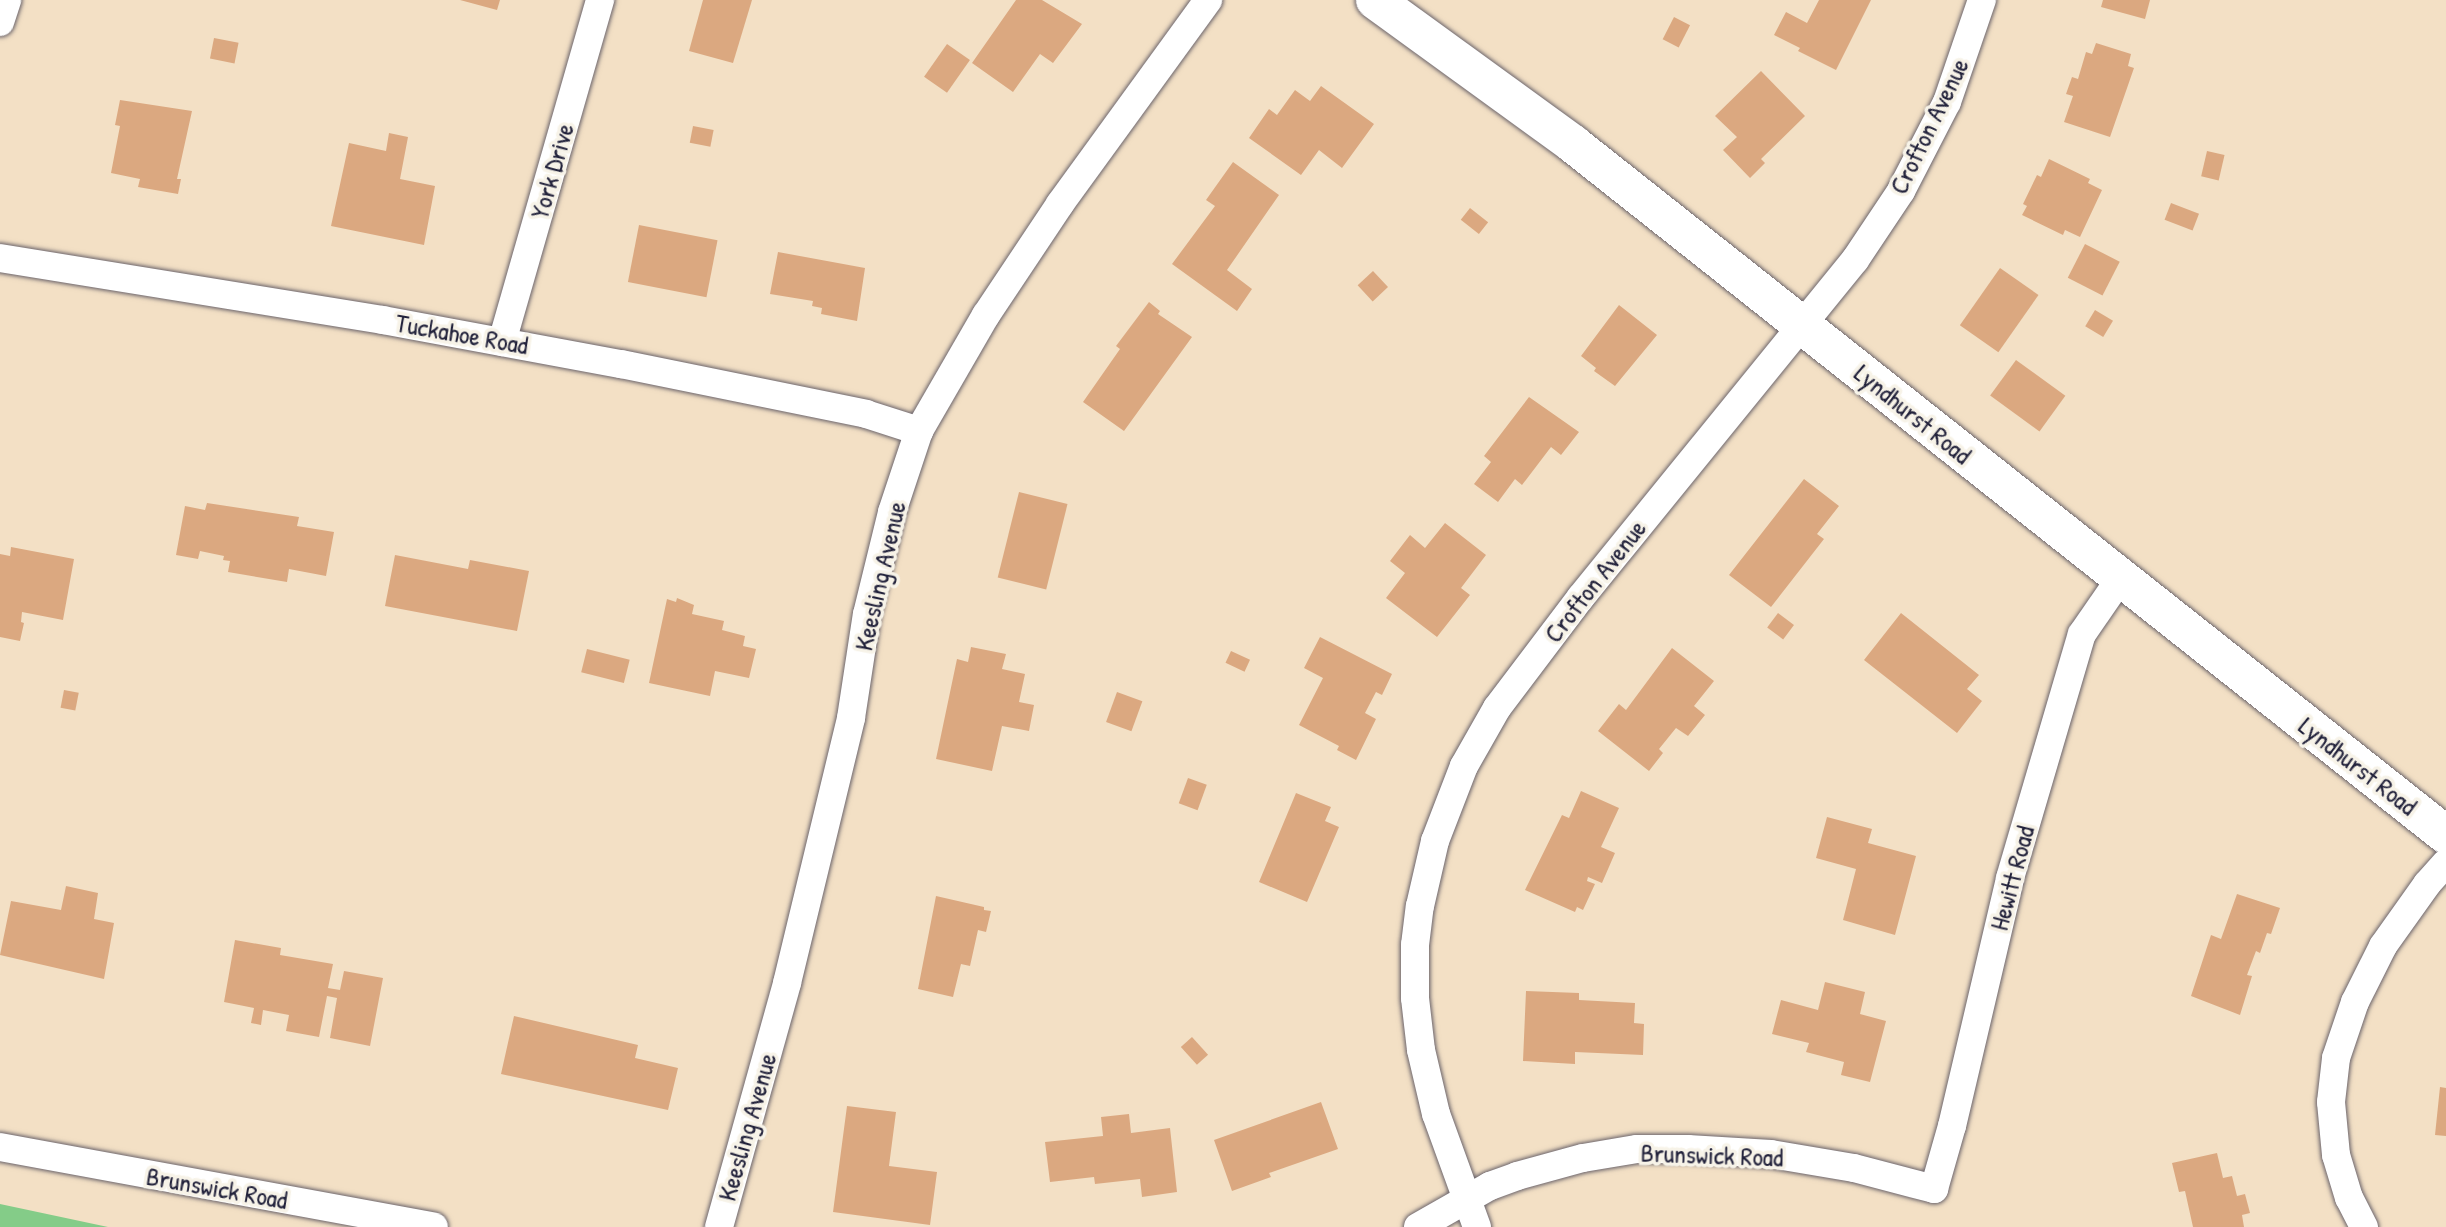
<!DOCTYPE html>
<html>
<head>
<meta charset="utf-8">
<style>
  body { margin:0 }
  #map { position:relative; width:2446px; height:1227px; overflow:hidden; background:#f3e0c5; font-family:"Patrick Hand",sans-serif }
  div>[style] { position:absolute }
  .green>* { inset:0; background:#84cc88 }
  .building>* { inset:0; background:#dba880; transform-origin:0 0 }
  .roads { filter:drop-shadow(0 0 2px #6b646b) drop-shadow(0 0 2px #6b646b) }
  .street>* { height:28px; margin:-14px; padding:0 14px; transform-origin:14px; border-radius:14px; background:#fff }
  .secondary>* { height:38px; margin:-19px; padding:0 19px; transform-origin:19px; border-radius:19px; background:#fff }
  span { translate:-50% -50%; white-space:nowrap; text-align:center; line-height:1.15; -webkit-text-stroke:7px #f7f3e8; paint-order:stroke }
  .street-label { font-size:26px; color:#22223b }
</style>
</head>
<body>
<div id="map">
  <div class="green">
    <i style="clip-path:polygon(0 1204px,108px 1227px,0 1227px)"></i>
  </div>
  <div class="building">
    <i style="clip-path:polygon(460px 0,500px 0,497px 10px)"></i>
    <i style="clip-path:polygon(703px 0,752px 0,733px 63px,689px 51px)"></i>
    <i style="clip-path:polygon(1016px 0,1042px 0,1082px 24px,1053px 63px,1040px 54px,1013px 92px,972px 63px)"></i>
    <i style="clip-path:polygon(1819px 0,1871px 0,1836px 70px,1798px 51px,1800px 48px,1774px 35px,1786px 12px,1807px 23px)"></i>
    <i style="clip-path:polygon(2103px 0,2150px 0,2145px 19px,2101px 7px)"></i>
    <i style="left:1674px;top:17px;width:18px;height:25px;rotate:27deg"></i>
    <i style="left:214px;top:38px;width:25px;height:21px;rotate:11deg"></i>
    <i style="clip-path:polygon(2096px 43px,2131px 54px,2128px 66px,2134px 68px,2110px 137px,2064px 122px,2073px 96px,2066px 94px,2072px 77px,2078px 79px,2086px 52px,2092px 54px)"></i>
    <i style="left:947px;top:44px;width:28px;height:40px;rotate:35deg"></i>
    <i style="clip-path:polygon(1761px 71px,1805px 116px,1761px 159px,1765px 163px,1750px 178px,1723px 150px,1737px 137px,1715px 116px)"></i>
    <i style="clip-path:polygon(1321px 86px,1374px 124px,1342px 168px,1319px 150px,1301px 175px,1249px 138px,1269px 109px,1277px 115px,1295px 90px,1310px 101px)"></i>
    <i style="clip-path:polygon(120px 100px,192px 111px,177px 179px,181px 179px,178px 194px,138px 187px,140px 179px,111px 173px,120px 126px,115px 125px)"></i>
    <i style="left:693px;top:126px;width:21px;height:17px;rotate:11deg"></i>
    <i style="clip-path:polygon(389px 133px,408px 137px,400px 179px,435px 186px,424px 245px,331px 226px,349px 143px,386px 151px)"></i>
    <i style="left:2207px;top:151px;width:18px;height:26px;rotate:13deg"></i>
    <i style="clip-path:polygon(2049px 159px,2090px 179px,2088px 183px,2102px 190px,2080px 237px,2065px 230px,2063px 235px,2022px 215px,2027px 206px,2023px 204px,2037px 175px,2041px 177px)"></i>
    <i style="clip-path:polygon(1233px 162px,1279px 195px,1227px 270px,1252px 289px,1237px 311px,1172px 264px,1215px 206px,1206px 200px)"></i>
    <i style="left:2171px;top:203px;width:30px;height:18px;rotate:21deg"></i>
    <i style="left:1470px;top:208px;width:23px;height:15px;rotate:38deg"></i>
    <i style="left:639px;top:225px;width:80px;height:58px;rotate:11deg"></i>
    <i style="left:2085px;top:244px;width:39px;height:38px;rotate:27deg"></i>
    <i style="clip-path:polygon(778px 252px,865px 268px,857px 321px,821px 314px,822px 308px,812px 306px,813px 301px,770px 294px)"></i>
    <i style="left:2000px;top:268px;width:47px;height:70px;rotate:35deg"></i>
    <i style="left:1373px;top:271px;width:22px;height:21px;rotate:47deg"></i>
    <i style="clip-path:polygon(1149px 302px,1160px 311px,1158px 314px,1192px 337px,1124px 431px,1083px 402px,1120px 349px,1116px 346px)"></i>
    <i style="clip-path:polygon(1619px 305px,1657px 335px,1615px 386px,1594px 371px,1596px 368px,1581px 356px)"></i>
    <i style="left:2095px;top:310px;width:21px;height:19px;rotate:31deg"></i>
    <i style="left:2016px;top:360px;width:61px;height:44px;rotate:36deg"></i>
    <i style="clip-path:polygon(1529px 397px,1579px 432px,1561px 455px,1551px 447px,1522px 485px,1515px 479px,1498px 502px,1474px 484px,1491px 462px,1484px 456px)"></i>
    <i style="clip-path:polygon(1804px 479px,1839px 506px,1817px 534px,1824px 539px,1771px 607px,1729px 575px)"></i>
    <i style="left:1019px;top:492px;width:50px;height:88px;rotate:14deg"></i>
    <i style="clip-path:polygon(207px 503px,299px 517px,297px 526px,334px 532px,326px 576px,289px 569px,287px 582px,228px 572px,230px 561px,223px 560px,224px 556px,200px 551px,198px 559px,176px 555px,185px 506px,205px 510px)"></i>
    <i style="clip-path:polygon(1445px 523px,1486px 555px,1461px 588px,1470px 595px,1437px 637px,1386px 598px,1405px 573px,1390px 561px,1410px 535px,1425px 548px)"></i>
    <i style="clip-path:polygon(11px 547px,74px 559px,63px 620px,22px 612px,21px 622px,24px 623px,20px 641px,0 637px,0 554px,10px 556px)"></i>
    <i style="clip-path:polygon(395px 555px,468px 569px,470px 560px,529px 571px,517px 631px,385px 606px)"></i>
    <i style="clip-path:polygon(677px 598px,694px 605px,692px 614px,724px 621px,722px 630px,745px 636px,743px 646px,756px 649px,749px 678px,715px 671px,710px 696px,649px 683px,667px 599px,676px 602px)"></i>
    <i style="left:1778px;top:613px;width:20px;height:18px;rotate:37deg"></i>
    <i style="clip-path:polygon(1901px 613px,1979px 675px,1967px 689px,1982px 701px,1957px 733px,1864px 660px)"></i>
    <i style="clip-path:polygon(1320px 637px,1392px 674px,1382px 695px,1376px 692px,1365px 713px,1376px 719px,1356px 760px,1337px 750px,1339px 746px,1299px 725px,1323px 678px,1304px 668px)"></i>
    <i style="clip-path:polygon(971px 647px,1006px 654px,1002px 669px,1025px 674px,1019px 702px,1034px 705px,1029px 731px,1002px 726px,992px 771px,936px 759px,957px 659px,968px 662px)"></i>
    <i style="clip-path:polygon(1672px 648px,1714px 681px,1694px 706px,1705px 715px,1688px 736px,1676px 728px,1659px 749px,1663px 753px,1649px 771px,1598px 731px,1619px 704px,1626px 710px)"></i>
    <i style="left:587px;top:649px;width:44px;height:24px;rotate:14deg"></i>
    <i style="left:1231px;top:651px;width:21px;height:13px;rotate:25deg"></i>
    <i style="left:64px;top:690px;width:15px;height:18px;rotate:11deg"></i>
    <i style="left:1117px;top:692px;width:27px;height:32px;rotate:20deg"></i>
    <i style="left:1188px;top:778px;width:20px;height:27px;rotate:20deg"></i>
    <i style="clip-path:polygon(1581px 791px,1619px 808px,1601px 847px,1615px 853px,1602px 883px,1588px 877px,1587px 881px,1595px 884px,1583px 910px,1577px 907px,1575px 912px,1525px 890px,1562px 815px,1569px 818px)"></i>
    <i style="clip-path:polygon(1296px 793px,1331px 807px,1325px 821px,1339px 827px,1307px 902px,1259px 882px)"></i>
    <i style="clip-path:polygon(1827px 817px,1872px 829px,1868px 843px,1916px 856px,1895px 935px,1843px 920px,1856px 869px,1816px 858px)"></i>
    <i style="clip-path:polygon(66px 886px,98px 893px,94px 919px,114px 923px,104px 979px,0 955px,11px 901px,61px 910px)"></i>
    <i style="clip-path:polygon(2237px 894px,2280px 908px,2271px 934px,2267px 933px,2260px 953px,2256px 951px,2247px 975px,2252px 976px,2240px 1015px,2191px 996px,2211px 935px,2221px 939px)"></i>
    <i style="clip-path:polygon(936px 896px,984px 907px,984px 910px,991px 911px,986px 932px,978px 930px,970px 966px,961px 964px,953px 997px,918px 989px)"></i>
    <i style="clip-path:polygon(235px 940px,281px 948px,280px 955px,333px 964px,328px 988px,340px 990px,344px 971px,383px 978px,370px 1046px,330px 1038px,337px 998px,327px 996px,319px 1037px,286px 1031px,289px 1015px,263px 1010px,261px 1025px,251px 1023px,254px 1008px,224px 1002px)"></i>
    <i style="clip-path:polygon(1825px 982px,1865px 992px,1860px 1014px,1886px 1021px,1870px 1082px,1841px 1075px,1844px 1062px,1806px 1052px,1809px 1043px,1772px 1034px,1781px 1000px,1818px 1010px)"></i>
    <i style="clip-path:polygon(1526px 991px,1579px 993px,1579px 1000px,1635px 1003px,1634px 1023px,1644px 1024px,1643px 1055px,1575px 1052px,1575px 1064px,1523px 1061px)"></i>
    <i style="clip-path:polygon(514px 1016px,638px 1045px,635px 1058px,678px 1068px,668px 1110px,501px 1074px)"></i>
    <i style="left:1192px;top:1037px;width:24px;height:15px;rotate:48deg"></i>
    <i style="clip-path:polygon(2440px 1087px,2446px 1088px,2446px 1136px,2435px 1135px)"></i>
    <i style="clip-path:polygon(1321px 1102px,1338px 1149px,1269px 1173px,1271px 1177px,1232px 1191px,1214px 1140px)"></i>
    <i style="clip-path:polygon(847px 1106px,896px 1112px,889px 1166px,937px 1172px,930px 1225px,833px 1212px)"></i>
    <i style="clip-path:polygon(1129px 1114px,1131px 1133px,1170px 1128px,1177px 1192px,1142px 1197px,1140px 1179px,1095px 1184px,1094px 1177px,1050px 1182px,1045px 1142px,1103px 1136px,1101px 1117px)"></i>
    <i style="clip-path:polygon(2217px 1153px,2223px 1178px,2232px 1176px,2237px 1196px,2245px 1194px,2250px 1213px,2242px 1215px,2244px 1227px,2193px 1227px,2185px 1191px,2179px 1192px,2172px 1163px)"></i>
  </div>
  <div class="roads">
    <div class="street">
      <i style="left:0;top:22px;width:23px;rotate:-72deg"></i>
      <i style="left:0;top:258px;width:388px;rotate:9.2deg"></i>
      <i style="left:383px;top:320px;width:242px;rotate:10.5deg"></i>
      <i style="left:621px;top:364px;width:250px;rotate:11.5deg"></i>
      <i style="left:866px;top:414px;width:56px;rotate:17.8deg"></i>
      <i style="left:502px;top:342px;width:356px;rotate:-74deg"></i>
      <i style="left:0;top:1147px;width:441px;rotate:10.4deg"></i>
      <i style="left:719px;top:1227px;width:253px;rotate:-74.4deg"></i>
      <i style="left:787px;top:983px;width:273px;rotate:-76.4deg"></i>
      <i style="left:851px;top:718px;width:105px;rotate:-81.3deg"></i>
      <i style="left:867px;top:614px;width:105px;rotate:-76.2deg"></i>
      <i style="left:892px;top:512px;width:85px;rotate:-71.6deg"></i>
      <i style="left:919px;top:431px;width:134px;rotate:-60deg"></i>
      <i style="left:986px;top:315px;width:133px;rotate:-56.3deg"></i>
      <i style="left:1060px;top:204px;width:252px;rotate:-54deg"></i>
      <i style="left:1418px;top:1227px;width:83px;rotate:-29.7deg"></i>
      <i style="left:1490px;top:1186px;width:29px;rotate:-20deg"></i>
      <i style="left:1517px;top:1176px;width:68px;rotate:-15.3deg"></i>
      <i style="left:1583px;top:1158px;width:55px;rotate:-9.5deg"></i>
      <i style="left:1637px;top:1149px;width:51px"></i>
      <i style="left:1688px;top:1149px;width:83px;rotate:3.4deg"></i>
      <i style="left:1771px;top:1154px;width:84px;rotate:9.6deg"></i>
      <i style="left:1854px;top:1168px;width:83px;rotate:14.7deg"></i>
      <i style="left:1934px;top:1189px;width:66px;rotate:-74.1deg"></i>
      <i style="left:1952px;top:1126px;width:255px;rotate:-76.8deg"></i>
      <i style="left:2010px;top:878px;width:254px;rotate:-73.6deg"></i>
      <i style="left:2082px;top:634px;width:67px;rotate:-55.4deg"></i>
      <i style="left:1477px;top:1227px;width:120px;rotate:-109.9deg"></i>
      <i style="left:1436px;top:1114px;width:66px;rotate:-103.2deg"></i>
      <i style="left:1421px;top:1050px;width:52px;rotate:-96.6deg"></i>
      <i style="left:1415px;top:998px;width:53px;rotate:-90deg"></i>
      <i style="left:1415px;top:945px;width:39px;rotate:-83deg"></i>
      <i style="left:1420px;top:906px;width:67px;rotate:-77deg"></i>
      <i style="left:1435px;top:841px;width:80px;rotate:-68.9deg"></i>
      <i style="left:1464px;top:766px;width:67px;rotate:-60.4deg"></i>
      <i style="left:1497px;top:708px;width:139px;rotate:-52.9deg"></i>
      <i style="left:1581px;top:597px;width:434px;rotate:-50.9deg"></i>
      <i style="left:1855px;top:260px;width:83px;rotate:-56.3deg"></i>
      <i style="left:1901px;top:191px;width:100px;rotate:-62.7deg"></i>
      <i style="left:1947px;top:102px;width:108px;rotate:-71.1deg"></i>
      <i style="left:2364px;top:1227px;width:33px;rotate:-117deg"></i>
      <i style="left:2349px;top:1198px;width:45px;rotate:-106.8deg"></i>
      <i style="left:2336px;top:1155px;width:53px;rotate:-95.4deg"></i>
      <i style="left:2331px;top:1102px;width:44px;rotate:-83.5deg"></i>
      <i style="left:2336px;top:1058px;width:59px;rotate:-71.3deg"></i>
      <i style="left:2355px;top:1002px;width:63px;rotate:-63.4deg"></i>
      <i style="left:2383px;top:946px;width:76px;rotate:-54.6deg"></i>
      <i style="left:2427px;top:884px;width:28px;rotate:-48deg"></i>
    </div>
    <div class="secondary">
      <i style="left:1375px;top:0;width:245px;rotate:36deg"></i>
      <i style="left:1573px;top:144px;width:1113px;rotate:38.36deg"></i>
    </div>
  </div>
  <div class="street-label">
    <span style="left:1929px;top:126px;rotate:-64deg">Crofton Avenue</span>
    <span style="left:552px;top:171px;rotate:-74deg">York Drive</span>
    <span style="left:462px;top:334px;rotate:10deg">Tuckahoe Road</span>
    <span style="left:1913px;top:414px;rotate:39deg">Lyndhurst Road</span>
    <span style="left:880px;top:576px;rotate:-77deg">Keesling Avenue</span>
    <span style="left:1595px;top:581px;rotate:-52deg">Crofton Avenue</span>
    <span style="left:2358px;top:766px;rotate:38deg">Lyndhurst Road</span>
    <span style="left:2012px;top:878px;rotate:-75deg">Hewitt Road</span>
    <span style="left:747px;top:1127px;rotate:-74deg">Keesling Avenue</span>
    <span style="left:1712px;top:1155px;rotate:2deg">Brunswick Road</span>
    <span style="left:217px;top:1188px;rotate:10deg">Brunswick Road</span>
  </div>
</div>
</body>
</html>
